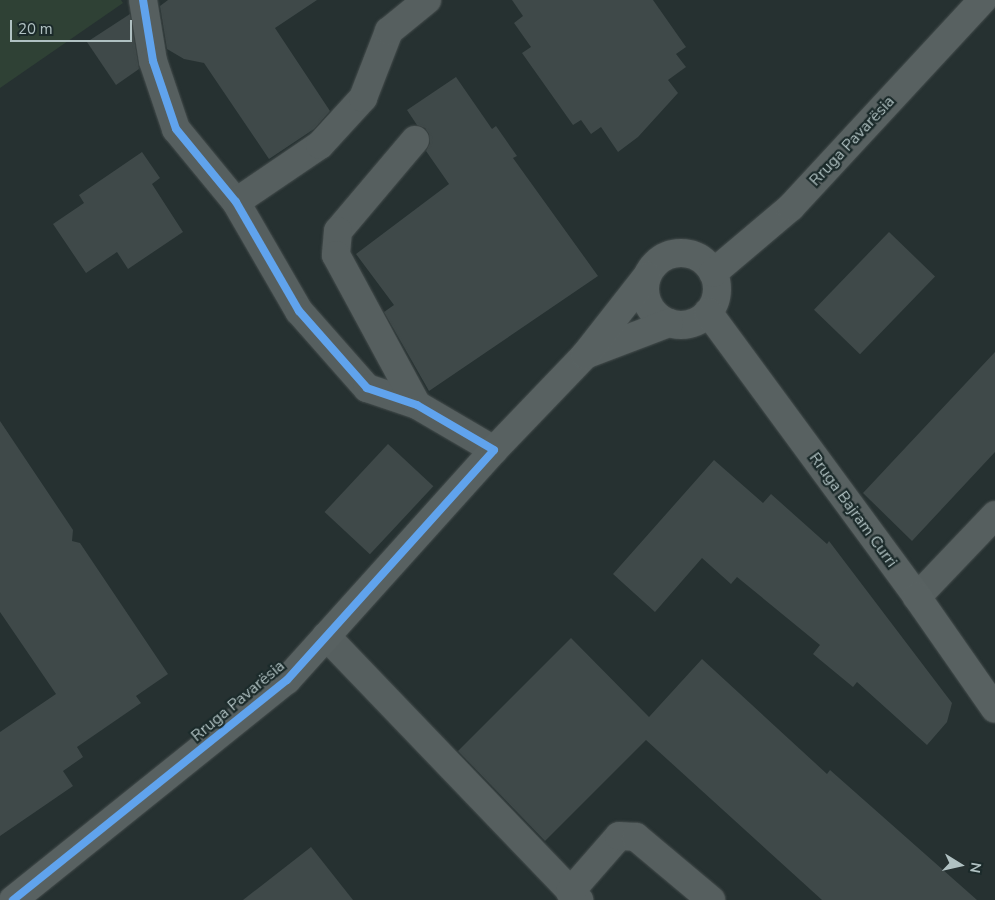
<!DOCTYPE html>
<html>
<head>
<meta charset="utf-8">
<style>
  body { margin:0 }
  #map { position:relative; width:995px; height:900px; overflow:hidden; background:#263131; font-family:"Nunito Sans",sans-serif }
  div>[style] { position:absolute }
  .green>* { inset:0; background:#2f4135 }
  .building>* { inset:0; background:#3f4949; transform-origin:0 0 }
  .roads { filter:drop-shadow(0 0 1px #444c4c) drop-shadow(0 0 1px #444c4c) }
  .minor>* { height:28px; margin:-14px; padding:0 14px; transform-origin:14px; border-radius:14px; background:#565f5f }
  .major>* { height:28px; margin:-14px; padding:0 14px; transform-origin:14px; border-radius:14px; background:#586161 }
  .major>.ring { margin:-14px; padding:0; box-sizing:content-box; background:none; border:28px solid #586161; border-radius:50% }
  .cycleway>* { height:8px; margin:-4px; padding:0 4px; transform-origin:4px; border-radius:4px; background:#60a3ed }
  span { translate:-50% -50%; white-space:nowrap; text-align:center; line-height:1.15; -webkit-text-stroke:4.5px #1b2a2a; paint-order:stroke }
  .street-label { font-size:16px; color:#b0c1c2 }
  .north { position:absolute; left:935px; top:840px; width:50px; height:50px; -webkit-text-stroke:4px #1b2a2a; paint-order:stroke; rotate:100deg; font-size:14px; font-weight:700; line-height:20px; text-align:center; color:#b0c1c2 }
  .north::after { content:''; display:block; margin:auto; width:18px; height:22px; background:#b0c1c2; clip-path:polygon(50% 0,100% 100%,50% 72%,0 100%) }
  .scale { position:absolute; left:10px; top:20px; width:122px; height:22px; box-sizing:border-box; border:2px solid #b0c1c2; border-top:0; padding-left:6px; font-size:15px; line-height:18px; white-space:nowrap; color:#b0c1c2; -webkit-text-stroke:4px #1b2a2a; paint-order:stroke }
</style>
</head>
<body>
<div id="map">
  <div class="green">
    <i style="clip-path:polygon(0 0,121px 0,123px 3px,0 88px)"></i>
  </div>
  <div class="building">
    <i style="clip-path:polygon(168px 0,317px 0,275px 28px,330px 111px,314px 129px,269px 159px,204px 63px,184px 59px,167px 49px,160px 6px)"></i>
    <i style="clip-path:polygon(512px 0,653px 0,686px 47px,676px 54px,686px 67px,668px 80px,678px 93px,638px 137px,618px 152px,601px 127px,591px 134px,581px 120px,573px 125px,522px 53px,531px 47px,514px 23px,523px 16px)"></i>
    <i style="clip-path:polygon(130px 14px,139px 69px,116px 85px,87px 42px)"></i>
    <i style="clip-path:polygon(456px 77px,492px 129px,496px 126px,517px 156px,513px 158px,598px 276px,429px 391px,384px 312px,394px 305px,356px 254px,449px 184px,426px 151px,430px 143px,429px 134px,425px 128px,417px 125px,407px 110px)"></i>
    <i style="clip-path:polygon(142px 152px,160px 178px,152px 184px,183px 232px,128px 269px,117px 252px,86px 273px,53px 224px,84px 203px,79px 195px)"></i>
    <i style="left:889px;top:232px;width:64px;height:108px;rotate:44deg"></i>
    <i style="clip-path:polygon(995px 352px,995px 452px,912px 541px,863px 493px)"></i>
    <i style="clip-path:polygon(0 421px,73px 530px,72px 541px,80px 543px,168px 674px,136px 696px,141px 703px,77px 747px,83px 757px,63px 771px,73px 786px,0 836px,0 732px,56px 694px,0 612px)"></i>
    <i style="left:388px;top:444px;width:62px;height:93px;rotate:43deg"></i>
    <i style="clip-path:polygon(714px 460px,763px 503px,771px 494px,827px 544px,829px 541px,952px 703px,947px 722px,927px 745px,857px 682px,853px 687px,813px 654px,820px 645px,737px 577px,731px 584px,702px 558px,655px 612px,613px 574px)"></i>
    <i style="clip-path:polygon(571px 638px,649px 717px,702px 659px,827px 774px,830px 770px,977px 900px,822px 900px,646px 740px,545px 841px,458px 751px)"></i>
    <i style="clip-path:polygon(311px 847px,353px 900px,243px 900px)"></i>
  </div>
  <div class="roads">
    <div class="minor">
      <i style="left:143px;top:0;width:62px;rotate:80.7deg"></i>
      <i style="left:153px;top:61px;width:72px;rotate:71.3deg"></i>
      <i style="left:176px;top:129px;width:94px;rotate:50.6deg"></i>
      <i style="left:236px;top:202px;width:126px;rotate:60deg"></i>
      <i style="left:299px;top:311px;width:103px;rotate:48.6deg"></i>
      <i style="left:367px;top:388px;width:53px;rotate:18.8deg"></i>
      <i style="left:417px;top:405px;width:89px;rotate:30.3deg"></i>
      <i style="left:415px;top:140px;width:119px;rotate:130.2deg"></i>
      <i style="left:338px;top:231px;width:24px;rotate:95deg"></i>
      <i style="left:336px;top:255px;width:170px;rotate:61.6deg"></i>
      <i style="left:236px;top:202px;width:102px;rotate:-34.2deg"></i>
      <i style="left:320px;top:145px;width:64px;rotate:-47.5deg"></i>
      <i style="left:363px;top:98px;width:72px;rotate:-68.8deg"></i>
      <i style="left:389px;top:31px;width:49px;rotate:-39.2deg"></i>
      <i style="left:917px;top:597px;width:113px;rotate:-46.4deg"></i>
      <i style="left:326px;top:636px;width:366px;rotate:46.2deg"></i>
      <i style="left:570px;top:892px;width:74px;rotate:-48.8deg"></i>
      <i style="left:619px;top:836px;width:17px;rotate:3deg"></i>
      <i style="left:636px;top:837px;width:98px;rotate:40deg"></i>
    </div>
    <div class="major">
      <i class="ring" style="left:645px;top:253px;width:44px;height:44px"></i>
      <i style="left:713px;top:273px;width:102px;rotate:-40.2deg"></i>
      <i style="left:791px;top:207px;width:282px;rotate:-47.2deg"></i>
      <i style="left:708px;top:312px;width:353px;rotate:53.7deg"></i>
      <i style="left:917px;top:597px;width:136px;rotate:55.1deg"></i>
      <i style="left:585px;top:355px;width:90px;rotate:-20.9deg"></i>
      <i style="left:13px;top:900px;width:351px;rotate:-38.8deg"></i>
      <i style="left:287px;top:680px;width:309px;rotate:-48deg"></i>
      <i style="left:494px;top:450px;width:132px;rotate:-46.2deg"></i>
      <i style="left:585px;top:355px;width:100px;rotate:-51.9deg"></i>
    </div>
  </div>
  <div class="cycleway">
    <i style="left:13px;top:900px;width:351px;rotate:-38.8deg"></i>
    <i style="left:287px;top:680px;width:309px;rotate:-48deg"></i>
    <i style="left:494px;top:450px;width:89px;rotate:-149.7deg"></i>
    <i style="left:417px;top:405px;width:53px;rotate:-161.2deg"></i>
    <i style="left:367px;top:388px;width:103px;rotate:-131.4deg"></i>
    <i style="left:299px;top:311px;width:126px;rotate:-120deg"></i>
    <i style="left:236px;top:202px;width:94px;rotate:-129.4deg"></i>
    <i style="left:176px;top:129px;width:72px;rotate:-108.7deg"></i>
    <i style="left:153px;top:61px;width:62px;rotate:-99.3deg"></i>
  </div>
  <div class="street-label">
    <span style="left:852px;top:141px;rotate:-47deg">Rruga Pavarësia</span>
    <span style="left:853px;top:510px;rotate:54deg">Rruga Bajram Curri</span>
    <span style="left:238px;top:701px;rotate:-40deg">Rruga Pavarësia</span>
  </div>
  <div class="north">N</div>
  <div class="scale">20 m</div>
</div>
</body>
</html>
